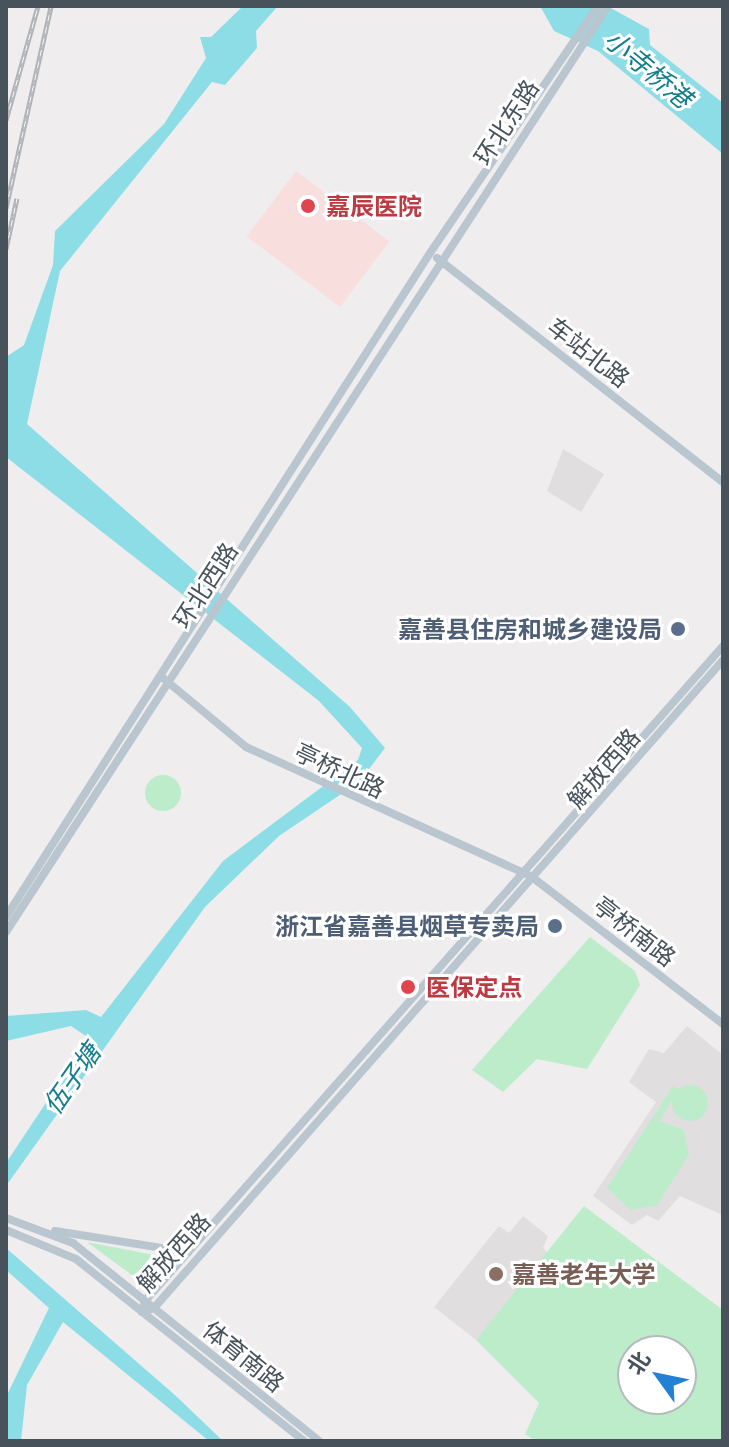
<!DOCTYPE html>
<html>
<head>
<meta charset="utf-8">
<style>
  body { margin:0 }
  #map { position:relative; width:729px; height:1447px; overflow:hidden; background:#f0edee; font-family:Lato,"Noto Sans SC",sans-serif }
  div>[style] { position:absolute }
  .education>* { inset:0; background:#e1dedf }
  .medical>* { inset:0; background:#f9dede; transform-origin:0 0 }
  .green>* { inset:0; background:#bdeccb }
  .round { border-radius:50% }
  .water>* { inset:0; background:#8ddde7 }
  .secondary>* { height:8px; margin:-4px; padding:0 4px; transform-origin:4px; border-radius:4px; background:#bac6cf }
  .rail>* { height:5px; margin-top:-2.5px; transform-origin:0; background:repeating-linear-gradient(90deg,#fff 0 6px,#b0b3b7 0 12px); box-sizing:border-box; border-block:2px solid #b0b3b7 }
  .dots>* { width:22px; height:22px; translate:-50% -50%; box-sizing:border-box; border:4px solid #fff; border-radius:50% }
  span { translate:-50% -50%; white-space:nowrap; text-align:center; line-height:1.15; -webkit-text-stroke:6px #fff; paint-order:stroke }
  .street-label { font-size:24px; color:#47525a }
  .health-label { font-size:24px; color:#be3a42; font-weight:700 }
  .left { translate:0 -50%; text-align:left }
  .service-label { font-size:24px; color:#4e5e75; font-weight:700 }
  .right { translate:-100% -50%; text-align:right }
  .education-label { font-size:24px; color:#785e54; font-weight:700 }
  .water-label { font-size:26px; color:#137d8b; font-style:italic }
  .frame { position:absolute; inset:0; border:8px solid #47525a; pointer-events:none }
  .north { position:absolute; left:617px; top:1335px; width:80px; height:80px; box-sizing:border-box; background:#fff; border:2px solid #b5babd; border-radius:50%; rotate:303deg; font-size:22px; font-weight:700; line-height:32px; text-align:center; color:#47525a }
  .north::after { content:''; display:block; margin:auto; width:28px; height:36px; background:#2281d5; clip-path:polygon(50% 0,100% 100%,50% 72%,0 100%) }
</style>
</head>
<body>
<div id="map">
  <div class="education">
    <i style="clip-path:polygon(563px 449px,604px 474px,581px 512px,547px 491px)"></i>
    <i style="clip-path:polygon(687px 1026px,723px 1055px,723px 1215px,680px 1196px,658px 1221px,647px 1215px,632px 1225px,593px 1196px,656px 1102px,629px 1082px,649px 1049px,664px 1053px)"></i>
    <i style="clip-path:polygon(523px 1216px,548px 1236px,543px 1248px,549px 1254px,476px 1340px,434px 1307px,499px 1226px,509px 1233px)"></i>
  </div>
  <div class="medical">
    <i style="left:296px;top:171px;width:117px;height:82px;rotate:37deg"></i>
  </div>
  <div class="green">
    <i class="round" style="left:145px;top:775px;width:36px;height:36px"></i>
    <i style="clip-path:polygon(590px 937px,635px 971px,640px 985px,587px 1069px,537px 1059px,503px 1092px,472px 1070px)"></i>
    <i class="round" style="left:672px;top:1085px;width:36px;height:36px"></i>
    <i style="clip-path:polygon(673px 1086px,679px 1090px,659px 1121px,684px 1130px,689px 1155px,657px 1205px,631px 1210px,607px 1188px)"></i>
    <i style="clip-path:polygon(evenodd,584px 1206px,723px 1310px,723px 1441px,536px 1441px,525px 1434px,539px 1403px,476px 1340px,584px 1206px,633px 1351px,681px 1351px,681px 1399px,633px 1399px,633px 1351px)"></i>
    <i style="clip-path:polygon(87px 1242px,165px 1257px,168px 1263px,144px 1284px)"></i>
  </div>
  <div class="water">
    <i style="clip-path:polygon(243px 6px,278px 6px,256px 31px,257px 48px,225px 85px,212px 82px,60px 271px,27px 424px,350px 707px,385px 748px,359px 782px,279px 836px,205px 907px,6px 1186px,6px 1163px,89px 1038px,71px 1026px,6px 1041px,6px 1016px,86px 1010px,101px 1017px,223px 861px,358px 760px,362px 748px,319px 701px,6px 457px,6px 357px,24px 345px,53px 265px,55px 231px,164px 124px,206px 58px,200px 37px,211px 37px)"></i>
    <i style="clip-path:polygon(540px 6px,607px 6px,649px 29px,650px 45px,723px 103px,723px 154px,598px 51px,554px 31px)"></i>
    <i style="clip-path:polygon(6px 1248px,176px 1396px,223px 1441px,209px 1441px,63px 1322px,27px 1385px,21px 1441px,6px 1441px,7px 1395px,49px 1308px,6px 1270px)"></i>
  </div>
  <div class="secondary">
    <i style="left:437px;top:258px;width:363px;rotate:38.1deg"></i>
    <i style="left:163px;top:678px;width:108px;rotate:39.7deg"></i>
    <i style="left:246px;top:747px;width:314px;rotate:24.4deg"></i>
    <i style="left:532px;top:877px;width:241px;rotate:37.6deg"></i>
    <i style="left:6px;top:917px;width:788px;rotate:-57.44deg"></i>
    <i style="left:430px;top:253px;width:299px;rotate:-55.8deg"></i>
    <i style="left:6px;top:932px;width:1104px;rotate:-56.97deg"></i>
    <i style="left:6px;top:1218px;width:72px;rotate:20.5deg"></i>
    <i style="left:73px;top:1243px;width:316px;rotate:38.8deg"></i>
    <i style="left:6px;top:1230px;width:76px;rotate:22.5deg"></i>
    <i style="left:76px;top:1259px;width:292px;rotate:38.6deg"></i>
    <i style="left:55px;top:1231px;width:135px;rotate:9deg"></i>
    <i style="left:142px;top:1312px;width:11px;rotate:-75deg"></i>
    <i style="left:145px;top:1301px;width:874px;rotate:-48.57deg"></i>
    <i style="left:142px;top:1312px;width:13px;rotate:-18deg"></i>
    <i style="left:154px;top:1308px;width:862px;rotate:-48.71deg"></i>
  </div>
  <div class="rail">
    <i style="left:6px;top:120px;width:118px;rotate:-74.3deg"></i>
    <i style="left:6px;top:208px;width:207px;rotate:-77.4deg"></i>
    <i style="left:6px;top:249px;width:52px;rotate:-77.8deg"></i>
  </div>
  <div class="dots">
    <i style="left:308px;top:206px;background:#e0444e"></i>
    <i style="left:678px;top:629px;background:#5c6f8a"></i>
    <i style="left:555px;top:926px;background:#5c6f8a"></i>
    <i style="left:408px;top:987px;background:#e0444e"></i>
    <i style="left:496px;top:1274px;background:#8d6e63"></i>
  </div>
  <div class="street-label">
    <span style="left:506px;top:122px;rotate:-57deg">环北东路</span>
    <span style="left:589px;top:352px;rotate:38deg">车站北路</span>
    <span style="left:205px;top:585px;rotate:-57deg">环北西路</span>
    <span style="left:603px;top:768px;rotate:-49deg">解放西路</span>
    <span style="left:340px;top:770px;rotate:25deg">亭桥北路</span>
    <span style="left:635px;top:931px;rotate:38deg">亭桥南路</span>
    <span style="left:173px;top:1252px;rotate:-48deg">解放西路</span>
    <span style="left:244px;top:1356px;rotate:39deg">体育南路</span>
  </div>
  <div class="health-label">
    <span class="left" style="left:326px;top:206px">嘉辰医院</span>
    <span class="left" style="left:426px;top:987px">医保定点</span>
  </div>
  <div class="service-label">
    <span class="right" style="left:662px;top:629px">嘉善县住房和城乡建设局</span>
    <span class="right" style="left:539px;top:926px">浙江省嘉善县烟草专卖局</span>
  </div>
  <div class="education-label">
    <span class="left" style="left:512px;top:1274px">嘉善老年大学</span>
  </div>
  <div class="water-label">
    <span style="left:648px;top:69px;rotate:40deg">小寺桥港</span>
    <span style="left:72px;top:1079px;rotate:-55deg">伍子塘</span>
  </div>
  <div class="frame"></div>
  <div class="north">北</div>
</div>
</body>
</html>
